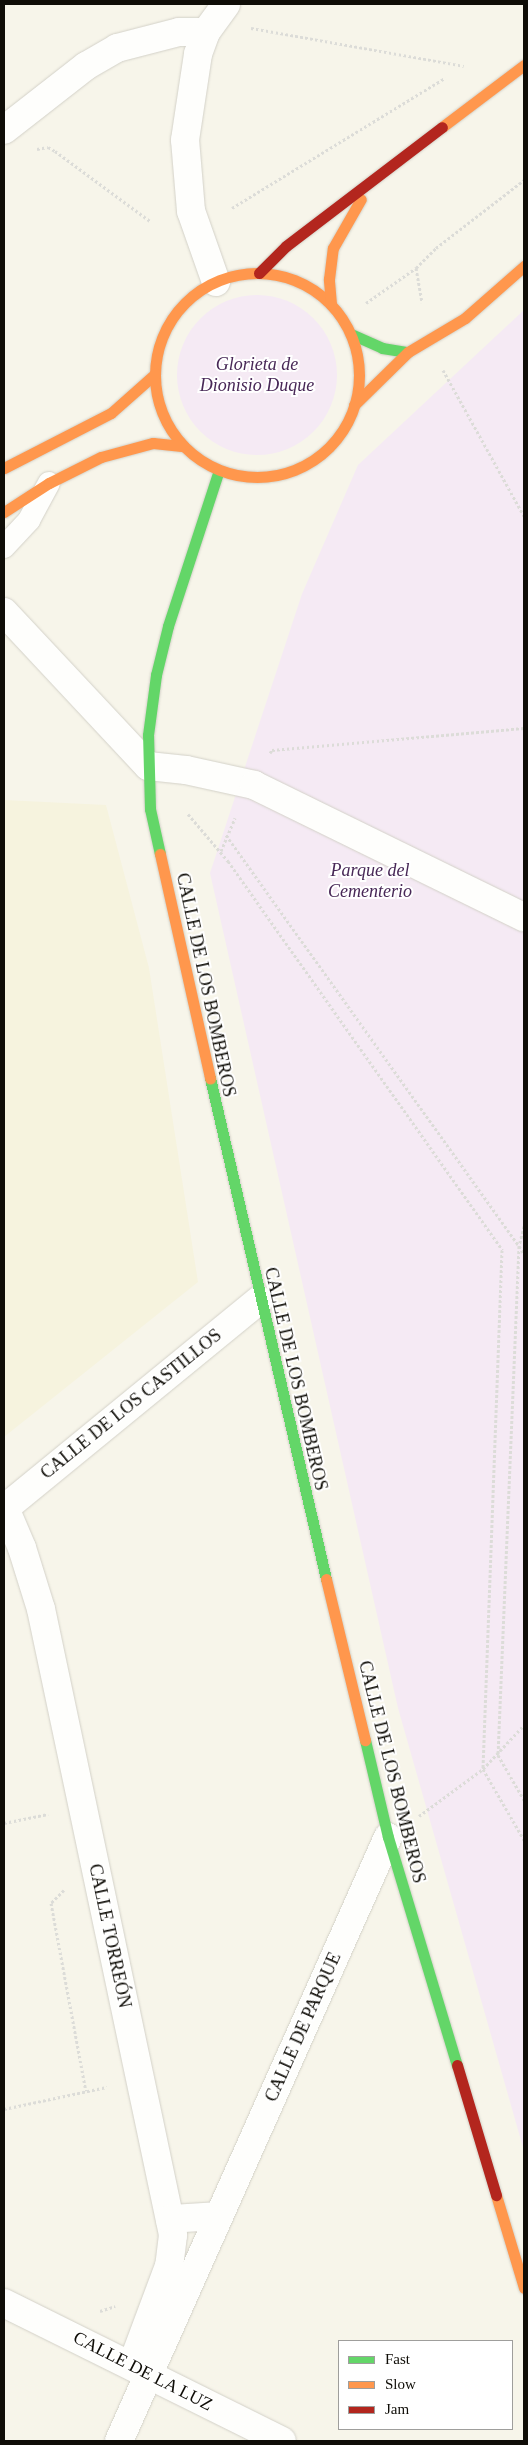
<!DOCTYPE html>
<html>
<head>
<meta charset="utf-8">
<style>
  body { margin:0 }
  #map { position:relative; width:528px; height:2445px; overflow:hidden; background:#f7f5ea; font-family:"Times New Roman",serif }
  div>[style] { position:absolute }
  .built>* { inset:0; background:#f6f3de }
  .green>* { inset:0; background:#f5eaf4 }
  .round { border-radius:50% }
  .path>* { height:3px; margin-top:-1.5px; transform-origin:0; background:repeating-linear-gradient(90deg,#dcdcd8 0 2.5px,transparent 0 5px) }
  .roads { filter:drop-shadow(0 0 1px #d3d1c8) drop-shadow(0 0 1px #d3d1c8) }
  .lane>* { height:22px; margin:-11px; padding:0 11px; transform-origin:11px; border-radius:11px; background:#fefefc }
  .street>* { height:28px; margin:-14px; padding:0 14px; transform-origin:14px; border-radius:14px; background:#fefefc }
  .fast>* { height:11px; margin:-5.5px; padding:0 5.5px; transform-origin:5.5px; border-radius:5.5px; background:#63d668 }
  .slow>* { height:11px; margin:-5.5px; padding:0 5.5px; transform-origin:5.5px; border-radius:5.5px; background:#ff974d }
  .slow>.ring { margin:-5.5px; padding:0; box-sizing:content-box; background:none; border:11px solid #ff974d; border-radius:50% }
  .jam>* { height:11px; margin:-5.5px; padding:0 5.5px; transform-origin:5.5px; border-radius:5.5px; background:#b3261e }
  span { translate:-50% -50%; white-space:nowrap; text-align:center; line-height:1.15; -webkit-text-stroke:4px #fff; paint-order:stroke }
  .park-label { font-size:18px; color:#482857; font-style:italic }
  .street-label { font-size:18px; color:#0f0d07 }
  .frame { position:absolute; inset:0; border:5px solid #0f0d07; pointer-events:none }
  .legend { position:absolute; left:338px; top:2340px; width:175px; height:90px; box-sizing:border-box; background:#fff; border:1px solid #9f9e9c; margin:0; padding:6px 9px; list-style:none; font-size:15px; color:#0f0d07 }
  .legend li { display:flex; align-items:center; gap:10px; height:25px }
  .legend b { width:25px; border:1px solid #9f9e9c }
</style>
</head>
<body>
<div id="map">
  <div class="built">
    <i style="clip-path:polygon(4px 800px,106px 805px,149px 968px,198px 1282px,4px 1437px)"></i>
  </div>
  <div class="green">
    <i class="round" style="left:177px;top:295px;width:160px;height:160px"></i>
    <i style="clip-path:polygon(524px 310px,524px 2151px,398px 1708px,210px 873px,302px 594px,358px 465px)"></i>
  </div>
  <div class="path">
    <i style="left:251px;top:28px;width:216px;rotate:10.1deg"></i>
    <i style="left:37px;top:149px;width:11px;rotate:-10deg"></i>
    <i style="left:48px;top:147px;width:8px;rotate:30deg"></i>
    <i style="left:55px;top:151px;width:118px;rotate:36.4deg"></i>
    <i style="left:232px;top:208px;width:250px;rotate:-31.4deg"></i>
    <i style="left:416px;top:268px;width:35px;rotate:80deg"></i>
    <i style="left:366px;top:303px;width:61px;rotate:-35deg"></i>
    <i style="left:416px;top:268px;width:28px;rotate:-45deg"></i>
    <i style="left:436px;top:248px;width:111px;rotate:-37.7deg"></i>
    <i style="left:443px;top:370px;width:167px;rotate:61deg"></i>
    <i style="left:270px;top:753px;width:4px;rotate:-56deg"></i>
    <i style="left:272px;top:750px;width:253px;rotate:-5deg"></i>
    <i style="left:188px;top:814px;width:62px;rotate:49.6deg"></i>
    <i style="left:228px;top:861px;width:476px;rotate:54.8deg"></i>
    <i style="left:502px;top:1250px;width:519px;rotate:92.1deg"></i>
    <i style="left:483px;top:1769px;width:82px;rotate:60deg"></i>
    <i style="left:226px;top:835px;width:505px;rotate:54.52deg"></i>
    <i style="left:519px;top:1246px;width:509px;rotate:92.36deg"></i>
    <i style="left:498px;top:1755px;width:52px;rotate:60deg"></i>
    <i style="left:221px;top:851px;width:36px;rotate:-67deg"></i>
    <i style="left:524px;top:1226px;width:21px;rotate:104deg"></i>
    <i style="left:519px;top:1246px;width:9px;rotate:58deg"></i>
    <i style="left:419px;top:1816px;width:79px;rotate:-36.3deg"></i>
    <i style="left:483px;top:1769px;width:60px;rotate:-47deg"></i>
    <i style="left:4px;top:1823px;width:45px;rotate:-11.6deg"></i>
    <i style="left:64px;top:1890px;width:18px;rotate:135deg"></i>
    <i style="left:51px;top:1903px;width:191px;rotate:79.5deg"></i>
    <i style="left:4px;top:2109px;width:105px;rotate:-12.1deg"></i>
    <i style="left:100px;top:2311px;width:16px;rotate:-18deg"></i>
  </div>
  <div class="roads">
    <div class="lane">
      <i style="left:4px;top:547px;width:37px;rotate:-47deg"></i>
      <i style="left:29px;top:520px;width:42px;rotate:-61.6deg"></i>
    </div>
    <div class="street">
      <i style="left:4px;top:130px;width:104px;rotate:-38deg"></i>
      <i style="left:86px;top:66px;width:36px;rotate:-30deg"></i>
      <i style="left:117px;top:48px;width:64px;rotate:-14.5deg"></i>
      <i style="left:179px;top:32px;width:27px"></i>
      <i style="left:216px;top:282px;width:75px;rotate:-109.4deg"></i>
      <i style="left:191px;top:211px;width:71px;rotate:-94.8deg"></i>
      <i style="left:185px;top:140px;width:87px;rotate:-81.4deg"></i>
      <i style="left:198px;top:54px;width:23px;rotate:-70deg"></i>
      <i style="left:206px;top:32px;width:34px;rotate:-54deg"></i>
      <i style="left:4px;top:612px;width:211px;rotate:46.9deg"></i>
      <i style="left:148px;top:766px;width:38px;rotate:6deg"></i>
      <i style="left:186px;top:770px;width:70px;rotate:12.4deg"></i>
      <i style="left:254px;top:785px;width:301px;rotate:26.1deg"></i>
      <i style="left:5px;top:1508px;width:43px;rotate:67deg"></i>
      <i style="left:22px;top:1548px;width:64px;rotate:72.7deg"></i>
      <i style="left:41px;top:1609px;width:640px;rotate:78.09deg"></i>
      <i style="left:173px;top:2235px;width:31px;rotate:97deg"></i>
      <i style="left:169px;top:2266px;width:106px;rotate:110.5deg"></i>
      <i style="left:4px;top:1509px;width:330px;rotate:-39.3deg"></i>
      <i style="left:170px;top:2219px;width:48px;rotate:-3.6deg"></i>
      <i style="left:4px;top:2303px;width:310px;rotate:26.4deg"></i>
      <i style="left:119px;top:2441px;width:661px;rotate:-65.99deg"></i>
    </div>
    <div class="fast">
      <i style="left:351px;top:334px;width:34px;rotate:24deg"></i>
      <i style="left:382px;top:348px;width:26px;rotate:9deg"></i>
      <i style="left:160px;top:854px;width:46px;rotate:-102.5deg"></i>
      <i style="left:150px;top:809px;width:74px;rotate:-91.5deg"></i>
      <i style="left:148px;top:735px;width:61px;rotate:-82.4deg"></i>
      <i style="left:156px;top:675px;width:50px;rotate:-76.2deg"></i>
      <i style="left:168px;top:626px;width:164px;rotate:-71.9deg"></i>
      <i style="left:210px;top:1078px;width:514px;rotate:76.96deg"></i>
      <i style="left:365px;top:1740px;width:100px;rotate:76.7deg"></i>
      <i style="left:388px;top:1837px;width:238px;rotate:73.2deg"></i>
    </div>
    <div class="slow">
      <i style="left:442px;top:127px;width:103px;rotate:-37.1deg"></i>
      <i class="ring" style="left:155px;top:273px;width:193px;height:193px"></i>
      <i style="left:331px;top:304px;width:25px;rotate:-95deg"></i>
      <i style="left:329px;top:279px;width:31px;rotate:-83deg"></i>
      <i style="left:333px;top:248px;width:56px;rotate:-60.3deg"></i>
      <i style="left:354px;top:405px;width:76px;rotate:-44.5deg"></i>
      <i style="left:408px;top:352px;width:66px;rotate:-30.8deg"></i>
      <i style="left:465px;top:318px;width:79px;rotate:-41.4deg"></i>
      <i style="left:4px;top:468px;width:120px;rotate:-27.2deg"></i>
      <i style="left:111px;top:413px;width:59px;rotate:-41.6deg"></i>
      <i style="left:4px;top:512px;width:54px;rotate:-32.8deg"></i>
      <i style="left:49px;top:483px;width:58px;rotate:-26.6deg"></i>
      <i style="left:101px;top:457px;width:54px;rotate:-15.1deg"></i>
      <i style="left:153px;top:443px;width:31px;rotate:6deg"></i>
      <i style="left:160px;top:854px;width:230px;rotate:77.4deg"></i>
      <i style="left:326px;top:1579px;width:166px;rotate:76.4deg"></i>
      <i style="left:496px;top:2195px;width:97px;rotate:73.2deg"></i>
    </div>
    <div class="jam">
      <i style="left:259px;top:273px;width:38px;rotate:-45deg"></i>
      <i style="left:286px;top:246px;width:196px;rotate:-37.3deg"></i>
      <i style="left:457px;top:2065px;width:136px;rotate:73.3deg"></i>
    </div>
  </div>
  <div class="park-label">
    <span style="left:257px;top:375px">Glorieta de<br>Dionisio Duque</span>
    <span style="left:370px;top:881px">Parque del<br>Cementerio</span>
  </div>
  <div class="street-label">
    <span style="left:206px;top:985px;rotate:78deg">CALLE DE LOS BOMBEROS</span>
    <span style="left:296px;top:1379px;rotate:77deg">CALLE DE LOS BOMBEROS</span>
    <span style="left:131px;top:1404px;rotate:-39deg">CALLE DE LOS CASTILLOS</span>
    <span style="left:392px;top:1772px;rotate:76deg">CALLE DE LOS BOMBEROS</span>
    <span style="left:110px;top:1936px;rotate:78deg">CALLE TORREÓN</span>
    <span style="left:303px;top:2027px;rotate:-66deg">CALLE DE PARQUE</span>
    <span style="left:143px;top:2371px;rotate:27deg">CALLE DE LA LUZ</span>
  </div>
  <div class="frame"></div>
  <ul class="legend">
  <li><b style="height:6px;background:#63d668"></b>Fast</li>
  <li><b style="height:6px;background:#ff974d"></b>Slow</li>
  <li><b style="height:6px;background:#b3261e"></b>Jam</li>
  </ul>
</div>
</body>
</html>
